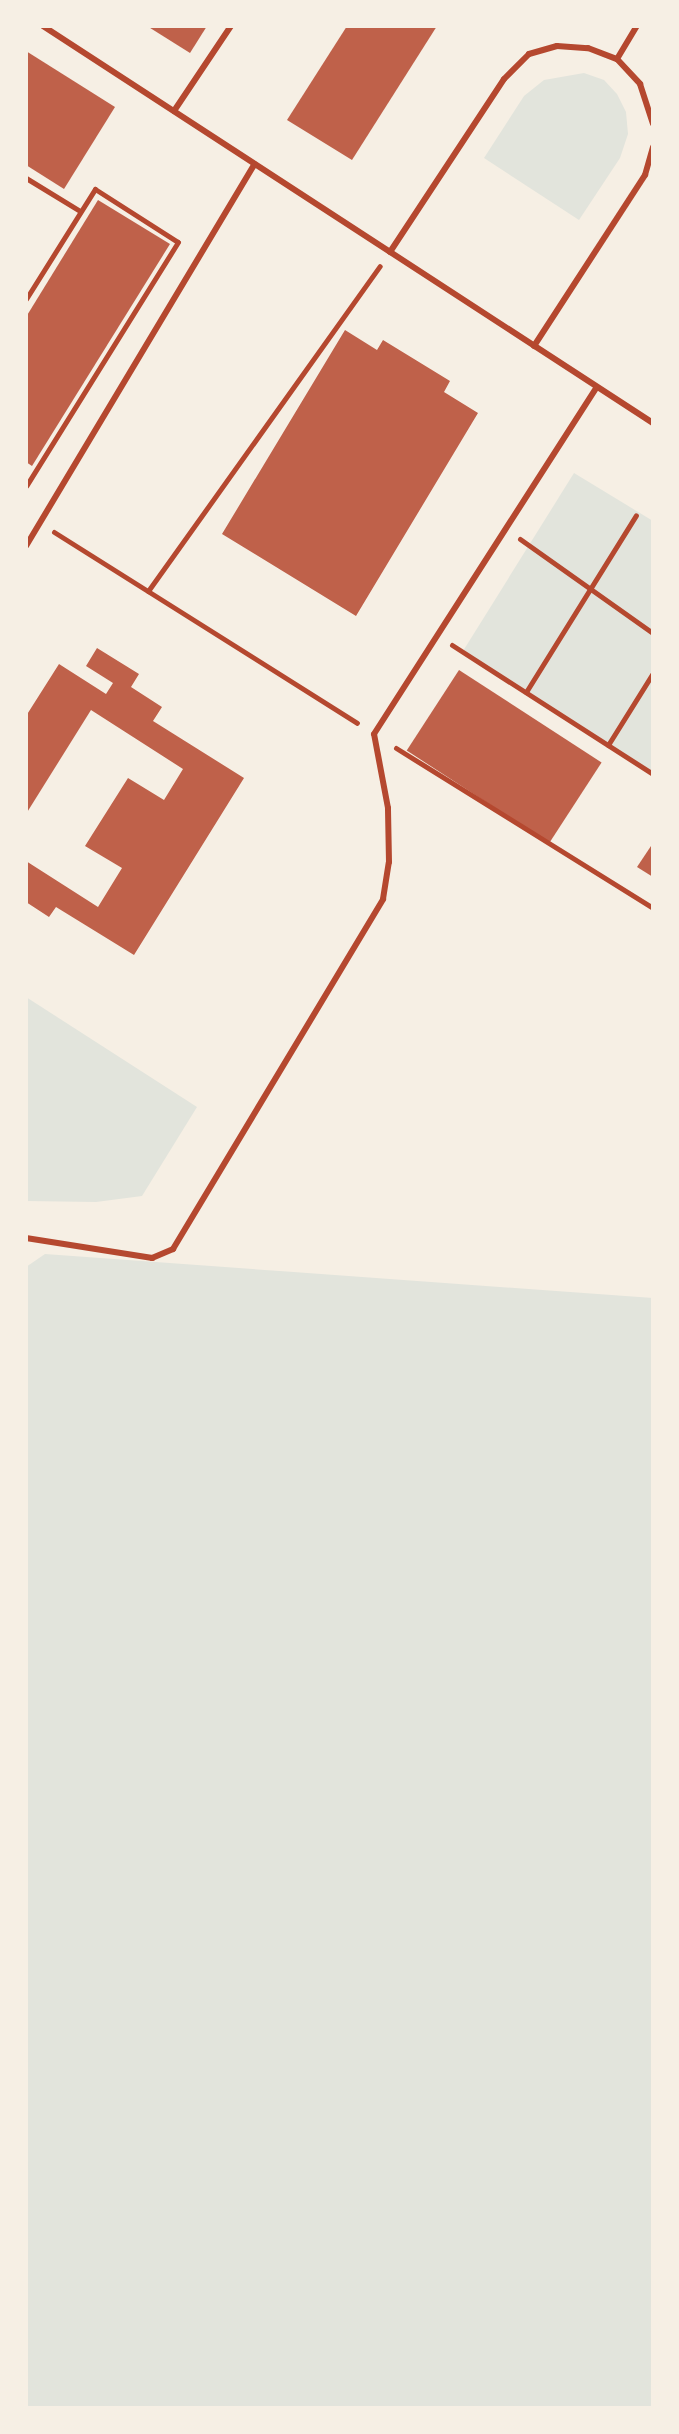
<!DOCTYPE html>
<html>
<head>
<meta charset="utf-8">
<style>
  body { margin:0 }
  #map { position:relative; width:679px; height:2434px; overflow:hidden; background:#f6efe4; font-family:"Alegreya Sans",sans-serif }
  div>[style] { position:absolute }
  .green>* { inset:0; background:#e2e4dc }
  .building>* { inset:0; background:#bf614a; transform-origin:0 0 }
  .path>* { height:5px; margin:-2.5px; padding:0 2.5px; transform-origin:2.5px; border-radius:2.5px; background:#b5482f }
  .service>* { height:6px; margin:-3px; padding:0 3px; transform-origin:3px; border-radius:3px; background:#b5482f }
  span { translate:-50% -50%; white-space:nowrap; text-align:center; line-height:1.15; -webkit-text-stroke:7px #f6efe4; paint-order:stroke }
  .frame { position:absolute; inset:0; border:28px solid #f6efe4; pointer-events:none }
</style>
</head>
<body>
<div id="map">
  <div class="green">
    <i style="clip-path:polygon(584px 73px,604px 80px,617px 94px,626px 112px,628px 134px,620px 158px,579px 220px,484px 158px,524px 96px,544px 80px)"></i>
    <i style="clip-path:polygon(574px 473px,653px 521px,653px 774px,463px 651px)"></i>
    <i style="clip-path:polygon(26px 997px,197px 1107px,142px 1196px,96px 1202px,26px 1201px)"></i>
    <i style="clip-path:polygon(45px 1254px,653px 1298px,653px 2408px,26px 2408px,26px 1267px)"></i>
  </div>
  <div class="building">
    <i style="clip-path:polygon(147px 26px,207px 26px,190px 53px)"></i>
    <i style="clip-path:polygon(347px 26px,437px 26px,352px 160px,287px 120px)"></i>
    <i style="clip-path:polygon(26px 51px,115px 107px,64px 189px,26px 165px)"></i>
    <i style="clip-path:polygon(98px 200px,170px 244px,32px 466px,26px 462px,26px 317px)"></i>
    <i style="clip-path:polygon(345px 330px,377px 350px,383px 340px,450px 381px,444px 392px,478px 413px,356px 616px,222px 534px)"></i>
    <i style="clip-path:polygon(97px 648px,139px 674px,131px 687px,162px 707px,153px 721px,244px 778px,134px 955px,56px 907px,49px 917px,26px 902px,26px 861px,98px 907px,122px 868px,85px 846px,128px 778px,164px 800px,183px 769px,91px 710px,26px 814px,26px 716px,59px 664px,106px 694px,113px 683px,86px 666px)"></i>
    <i style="left:459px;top:670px;width:170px;height:96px;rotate:33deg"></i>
    <i style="clip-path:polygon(653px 843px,653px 877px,637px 867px)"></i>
  </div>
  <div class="path">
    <i style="left:26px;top:178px;width:63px;rotate:31.4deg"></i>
    <i style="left:26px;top:299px;width:130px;rotate:-57.9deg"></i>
    <i style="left:95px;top:189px;width:98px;rotate:32.6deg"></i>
    <i style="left:178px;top:242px;width:287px;rotate:121.9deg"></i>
    <i style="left:54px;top:532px;width:358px;rotate:32.2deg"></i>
    <i style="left:520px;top:539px;width:163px;rotate:35.3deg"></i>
    <i style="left:148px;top:591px;width:399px;rotate:-54.5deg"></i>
    <i style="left:452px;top:645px;width:239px;rotate:32.7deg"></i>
    <i style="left:526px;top:692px;width:208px;rotate:-58.1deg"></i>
    <i style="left:608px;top:745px;width:85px;rotate:-58deg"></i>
    <i style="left:396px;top:748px;width:303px;rotate:31.9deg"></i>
  </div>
  <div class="service">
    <i style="left:43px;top:26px;width:728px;rotate:33.06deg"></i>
    <i style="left:617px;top:59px;width:39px;rotate:-59deg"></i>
    <i style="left:174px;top:111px;width:102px;rotate:-56.2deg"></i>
    <i style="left:390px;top:252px;width:207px;rotate:-56.6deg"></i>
    <i style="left:504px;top:79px;width:35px;rotate:-45deg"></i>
    <i style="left:529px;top:54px;width:29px;rotate:-16deg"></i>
    <i style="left:557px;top:46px;width:31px;rotate:4deg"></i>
    <i style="left:588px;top:48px;width:31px;rotate:21deg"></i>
    <i style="left:617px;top:59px;width:34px;rotate:47deg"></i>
    <i style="left:640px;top:84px;width:42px;rotate:72deg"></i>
    <i style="left:534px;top:346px;width:204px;rotate:-57deg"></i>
    <i style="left:645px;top:175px;width:29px;rotate:-74deg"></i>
    <i style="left:26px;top:546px;width:445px;rotate:-59.1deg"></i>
    <i style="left:26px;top:1238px;width:128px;rotate:9deg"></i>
    <i style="left:152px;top:1258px;width:23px;rotate:-23deg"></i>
    <i style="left:173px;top:1249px;width:408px;rotate:-59deg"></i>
    <i style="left:383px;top:899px;width:37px;rotate:-81deg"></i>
    <i style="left:389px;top:862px;width:54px;rotate:-91.1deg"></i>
    <i style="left:388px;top:808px;width:75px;rotate:-100.7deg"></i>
    <i style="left:374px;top:734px;width:412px;rotate:-57.3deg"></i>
  </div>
  <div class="frame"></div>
</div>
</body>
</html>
